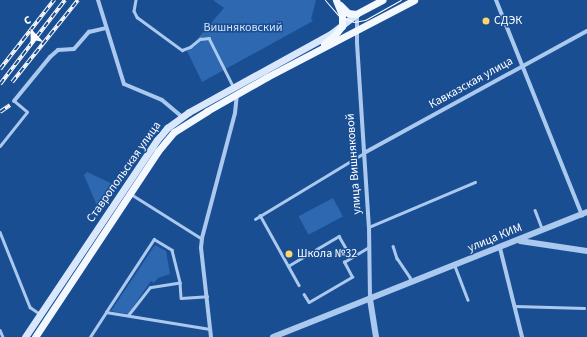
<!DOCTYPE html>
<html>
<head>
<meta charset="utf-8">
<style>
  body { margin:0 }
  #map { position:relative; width:587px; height:337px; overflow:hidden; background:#1a4e93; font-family:"Source Sans 3",sans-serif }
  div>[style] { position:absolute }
  .green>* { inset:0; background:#2d68b1; transform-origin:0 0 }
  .service>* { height:2.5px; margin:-1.25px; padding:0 1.25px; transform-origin:1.25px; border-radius:1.25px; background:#abc9ef }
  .minor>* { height:4px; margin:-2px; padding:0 2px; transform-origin:2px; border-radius:2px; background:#abc9ef }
  .tertiary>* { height:6px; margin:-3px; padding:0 3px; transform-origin:3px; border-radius:3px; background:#abc9ef }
  .secondary>* { height:7px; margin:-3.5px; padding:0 3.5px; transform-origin:3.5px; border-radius:3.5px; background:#d8e7fb }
  .primary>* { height:7px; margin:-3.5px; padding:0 3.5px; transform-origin:3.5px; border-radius:3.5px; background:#f3f8ff }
  .tram>* { height:1px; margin:-0.5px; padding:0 0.5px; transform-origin:0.5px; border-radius:0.5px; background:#fff }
  .rail>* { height:3.5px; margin-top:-1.75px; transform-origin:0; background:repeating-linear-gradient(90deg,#1a4e93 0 6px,#fff 0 12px); box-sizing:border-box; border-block:1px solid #fff }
  .dots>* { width:11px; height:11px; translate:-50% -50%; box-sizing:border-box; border:2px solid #1a4e93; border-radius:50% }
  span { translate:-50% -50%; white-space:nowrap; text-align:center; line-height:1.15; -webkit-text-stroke:3px #1a4e93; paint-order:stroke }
  .poi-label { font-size:12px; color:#fff }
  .left { translate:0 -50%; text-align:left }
  .park-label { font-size:12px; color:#d1e4fb }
  .street-label { font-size:12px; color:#fff }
  .north { position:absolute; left:12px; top:12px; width:40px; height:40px; -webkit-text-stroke:3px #1a4e93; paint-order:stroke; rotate:338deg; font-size:11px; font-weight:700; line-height:16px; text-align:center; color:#fff }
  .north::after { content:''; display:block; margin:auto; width:14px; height:18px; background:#fff; clip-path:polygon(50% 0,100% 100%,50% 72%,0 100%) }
</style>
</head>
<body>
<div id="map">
  <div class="green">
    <i style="clip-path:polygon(213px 0,316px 0,311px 19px,313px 21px,202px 82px,187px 51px,224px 8px)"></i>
    <i style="clip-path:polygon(87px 172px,117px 186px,100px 213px,84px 175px)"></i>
    <i style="left:333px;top:198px;width:21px;height:39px;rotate:62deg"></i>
    <i style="clip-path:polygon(155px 245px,166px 251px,170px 274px,158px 278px,154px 283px,151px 281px,128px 314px,111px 311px)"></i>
  </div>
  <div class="service">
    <i style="left:136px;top:0;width:11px;rotate:100deg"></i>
    <i style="left:134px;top:11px;width:7px;rotate:63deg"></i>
    <i style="left:137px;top:17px;width:56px;rotate:36.3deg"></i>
    <i style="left:182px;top:50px;width:9px;rotate:-21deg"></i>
    <i style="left:190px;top:47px;width:13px;rotate:-39deg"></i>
    <i style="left:200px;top:39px;width:9px;rotate:-6deg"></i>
    <i style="left:209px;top:38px;width:54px;rotate:63.4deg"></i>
    <i style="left:0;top:146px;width:43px;rotate:-51.5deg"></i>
    <i style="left:27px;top:112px;width:17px;rotate:-140deg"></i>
    <i style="left:131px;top:194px;width:83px;rotate:32.2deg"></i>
    <i style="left:535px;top:210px;width:19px;rotate:69deg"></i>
    <i style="left:260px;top:215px;width:80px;rotate:60.9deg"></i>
    <i style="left:255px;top:219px;width:127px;rotate:-31.2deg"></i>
    <i style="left:369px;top:227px;width:115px;rotate:-23deg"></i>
    <i style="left:0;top:232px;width:81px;rotate:68.2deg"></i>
    <i style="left:30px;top:307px;width:12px;rotate:35deg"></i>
    <i style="left:393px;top:246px;width:13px;rotate:72deg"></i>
    <i style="left:397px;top:258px;width:23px;rotate:56deg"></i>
    <i style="left:410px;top:277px;width:5px;rotate:79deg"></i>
    <i style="left:288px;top:266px;width:59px;rotate:-30.5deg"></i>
    <i style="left:339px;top:236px;width:24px;rotate:60deg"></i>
    <i style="left:455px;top:266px;width:36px;rotate:69deg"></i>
    <i style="left:180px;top:283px;width:15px;rotate:86deg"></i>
    <i style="left:181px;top:298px;width:26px;rotate:-4deg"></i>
    <i style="left:304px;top:294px;width:9px;rotate:58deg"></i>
    <i style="left:309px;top:302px;width:50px;rotate:-30.2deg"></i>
    <i style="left:352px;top:277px;width:17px;rotate:-118deg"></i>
    <i style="left:344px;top:262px;width:29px;rotate:-31deg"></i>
    <i style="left:515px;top:306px;width:69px;rotate:1.7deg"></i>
    <i style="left:106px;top:312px;width:87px;rotate:-56.7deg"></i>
    <i style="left:154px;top:239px;width:21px;rotate:31deg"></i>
    <i style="left:172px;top:250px;width:34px;rotate:76deg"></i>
    <i style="left:180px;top:283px;width:30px;rotate:171deg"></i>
    <i style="left:150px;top:288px;width:34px;rotate:128deg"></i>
    <i style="left:0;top:330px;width:8px;rotate:67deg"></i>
    <i style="left:90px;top:337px;width:30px;rotate:-57deg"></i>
    <i style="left:106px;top:312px;width:105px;rotate:9.3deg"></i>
  </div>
  <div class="minor">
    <i style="left:98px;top:0;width:88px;rotate:72.8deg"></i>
    <i style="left:124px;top:84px;width:41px;rotate:22.8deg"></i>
    <i style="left:162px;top:100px;width:26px;rotate:40deg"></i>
    <i style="left:496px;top:0;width:232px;rotate:68.2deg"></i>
    <i style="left:356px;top:14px;width:5px;rotate:79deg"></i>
    <i style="left:357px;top:19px;width:24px;rotate:90deg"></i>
    <i style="left:357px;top:43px;width:184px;rotate:86.3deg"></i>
    <i style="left:369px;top:227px;width:72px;rotate:89.2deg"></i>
    <i style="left:14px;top:101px;width:57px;rotate:-50.7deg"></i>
    <i style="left:50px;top:57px;width:11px;rotate:-41deg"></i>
    <i style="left:58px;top:50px;width:16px;rotate:-4deg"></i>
    <i style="left:74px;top:49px;width:23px;rotate:-49deg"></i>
    <i style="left:89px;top:32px;width:17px;rotate:-13deg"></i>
    <i style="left:364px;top:153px;width:254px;rotate:-28.7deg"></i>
    <i style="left:500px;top:248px;width:92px;rotate:76.1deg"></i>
    <i style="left:211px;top:337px;width:90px;rotate:-96.4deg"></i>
    <i style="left:201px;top:248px;width:10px;rotate:-84deg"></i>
    <i style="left:202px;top:238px;width:129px;rotate:-75.2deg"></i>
    <i style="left:235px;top:113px;width:19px;rotate:-84deg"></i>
  </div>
  <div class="tertiary">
    <i style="left:520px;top:241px;width:68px;rotate:8.5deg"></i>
    <i style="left:370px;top:299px;width:38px;rotate:81deg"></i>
    <i style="left:273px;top:337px;width:338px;rotate:-21.7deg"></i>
  </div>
  <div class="secondary">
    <i style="left:25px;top:337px;width:237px;rotate:-56.2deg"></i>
    <i style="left:157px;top:140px;width:16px;rotate:-50deg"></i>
    <i style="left:167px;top:128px;width:27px;rotate:-36deg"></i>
    <i style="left:189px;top:112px;width:163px;rotate:-28.9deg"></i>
    <i style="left:332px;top:33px;width:31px;rotate:-38deg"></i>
  </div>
  <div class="primary">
    <i style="left:340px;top:5px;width:11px;rotate:45deg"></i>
    <i style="left:348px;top:13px;width:8px;rotate:7deg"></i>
    <i style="left:356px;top:14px;width:30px;rotate:-28deg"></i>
    <i style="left:324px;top:44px;width:13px;rotate:-39deg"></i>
    <i style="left:334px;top:36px;width:13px;rotate:-51deg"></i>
    <i style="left:342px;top:26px;width:11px;rotate:-90deg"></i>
    <i style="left:342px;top:15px;width:16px;rotate:-112deg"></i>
    <i style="left:35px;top:337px;width:223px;rotate:-56.5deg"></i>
    <i style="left:158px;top:151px;width:25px;rotate:-50deg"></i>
    <i style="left:174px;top:132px;width:39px;rotate:-32deg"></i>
    <i style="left:207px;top:111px;width:69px;rotate:-29.5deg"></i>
    <i style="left:267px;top:77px;width:166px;rotate:-27.6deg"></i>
  </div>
  <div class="tram">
    <i style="left:325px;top:0;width:21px;rotate:49deg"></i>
    <i style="left:339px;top:16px;width:16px;rotate:22deg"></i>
    <i style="left:354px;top:22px;width:11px;rotate:-10deg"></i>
    <i style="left:365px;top:20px;width:41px;rotate:-29.1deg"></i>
  </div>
  <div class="rail">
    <i style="left:0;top:69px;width:88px;rotate:-52deg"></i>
    <i style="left:12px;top:82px;width:105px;rotate:-51.2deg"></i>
    <i style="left:0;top:84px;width:106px;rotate:-52.3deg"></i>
    <i style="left:0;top:112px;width:12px;rotate:-35deg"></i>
  </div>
  <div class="dots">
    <i style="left:486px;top:21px;background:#ffd569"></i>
    <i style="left:289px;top:254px;background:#ffd569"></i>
  </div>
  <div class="poi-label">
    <span class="left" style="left:494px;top:21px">СДЭК</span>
    <span class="left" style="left:297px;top:254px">Школа №32</span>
  </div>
  <div class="park-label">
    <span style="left:243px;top:28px">Вишняковский</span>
  </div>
  <div class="street-label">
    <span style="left:471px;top:83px;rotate:-29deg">Кавказская улица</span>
    <span style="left:354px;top:164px;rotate:-94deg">улица Вишняковой</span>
    <span style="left:124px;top:172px;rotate:-55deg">Ставропольская улица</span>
    <span style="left:495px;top:238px;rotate:-22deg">улица КИМ</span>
  </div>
  <div class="north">С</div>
</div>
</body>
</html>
